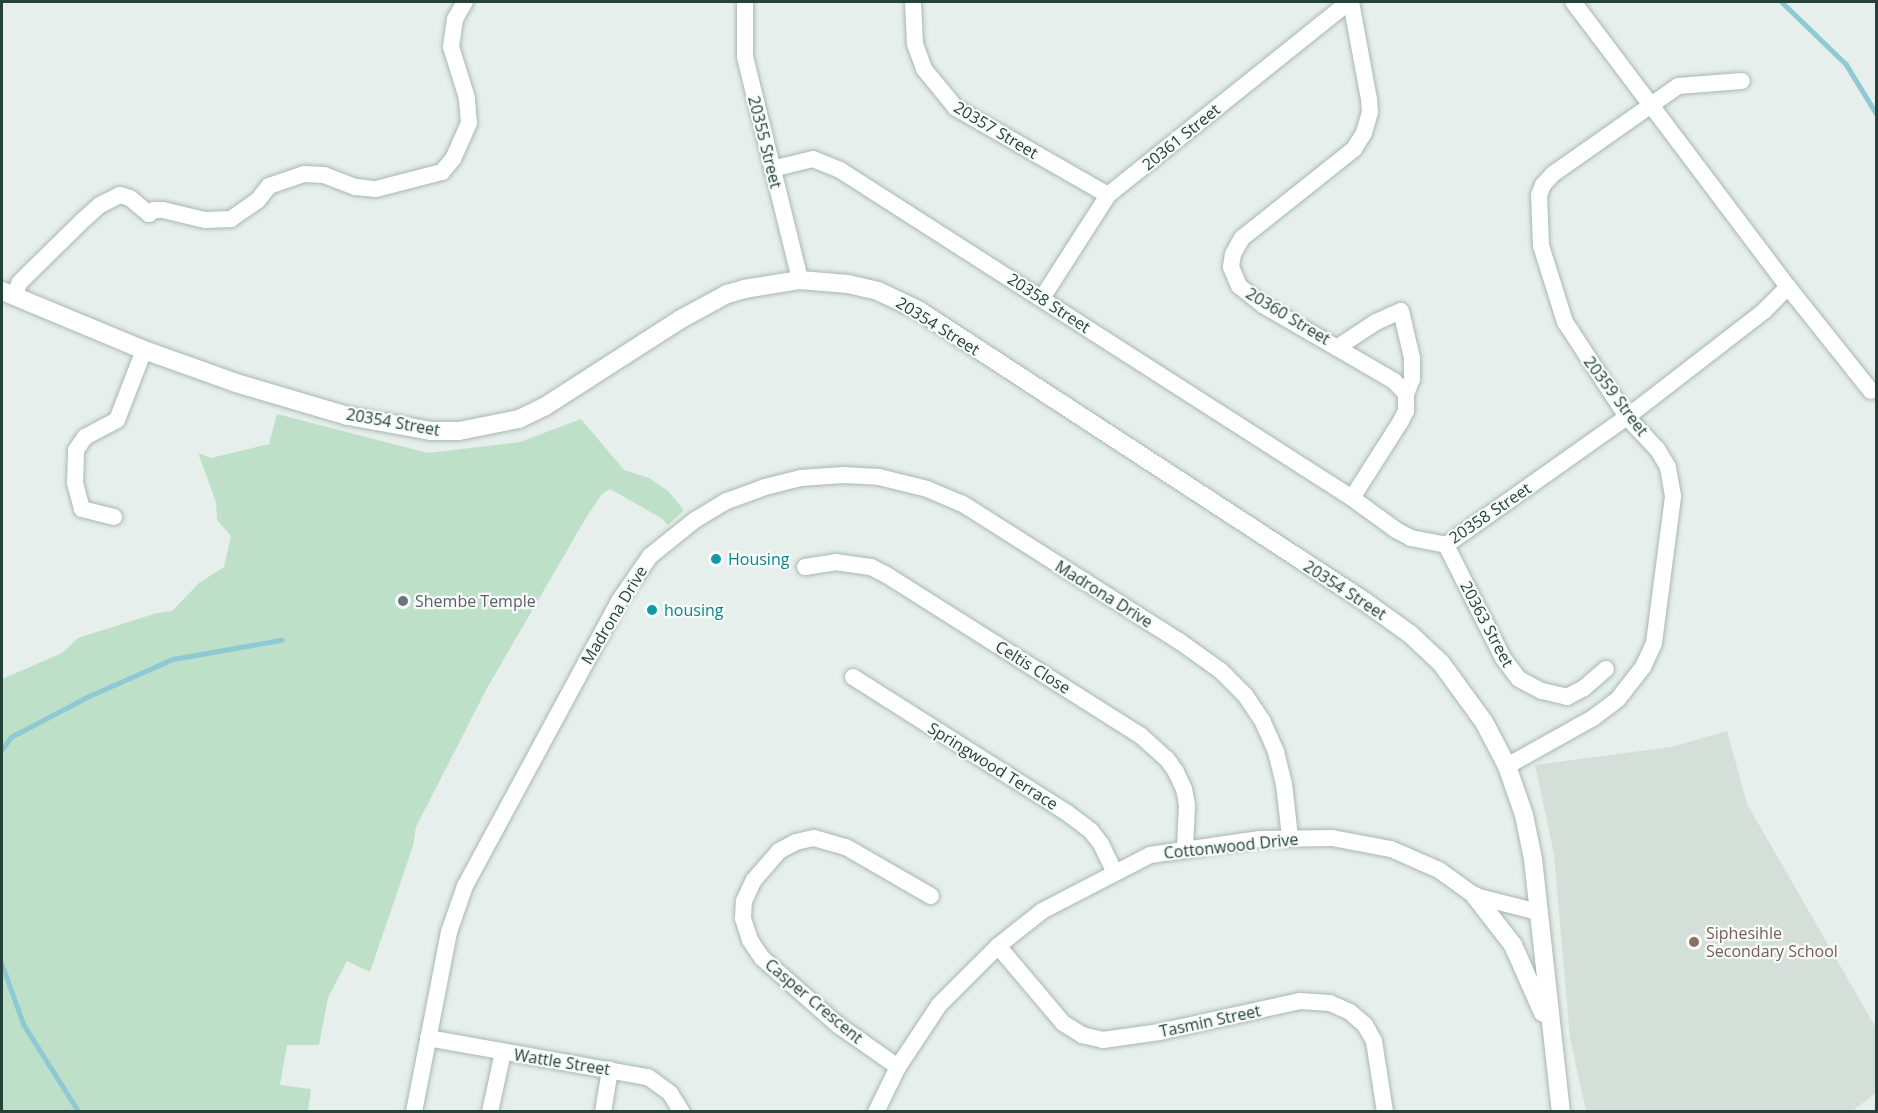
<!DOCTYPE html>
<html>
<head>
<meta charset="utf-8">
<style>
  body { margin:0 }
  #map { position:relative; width:1878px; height:1113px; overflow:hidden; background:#e6efeb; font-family:"Open Sans",sans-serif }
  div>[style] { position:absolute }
  .built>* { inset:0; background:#d4dfda }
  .green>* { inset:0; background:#bfe0c8 }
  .stream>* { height:4.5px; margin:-2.25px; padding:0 2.25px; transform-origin:2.25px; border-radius:2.25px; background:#8ec9d4 }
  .roads { filter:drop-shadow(0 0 2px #a8b8b2) drop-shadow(0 0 2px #a8b8b2) }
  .minor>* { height:16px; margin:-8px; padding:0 8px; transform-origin:8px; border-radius:8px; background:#fff }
  .tertiary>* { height:18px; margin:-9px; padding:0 9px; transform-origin:9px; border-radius:9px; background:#fff }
  .dots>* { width:16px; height:16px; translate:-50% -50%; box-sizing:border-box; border:3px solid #f7fbf9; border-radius:50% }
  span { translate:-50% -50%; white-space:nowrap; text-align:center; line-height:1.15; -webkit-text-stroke:4.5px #f7fbf9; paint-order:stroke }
  .street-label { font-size:16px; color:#24423a }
  .culture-label { font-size:16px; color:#0d838f }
  .left { translate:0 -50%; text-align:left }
  .worship-label { font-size:16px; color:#5b616d }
  .education-label { font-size:16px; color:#785e54 }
  .frame { position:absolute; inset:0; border:3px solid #24423a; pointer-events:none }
</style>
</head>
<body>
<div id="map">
  <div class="built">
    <i style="clip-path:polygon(1727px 731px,1747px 804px,1876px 1028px,1876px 1093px,1852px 1111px,1586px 1111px,1570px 1038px,1554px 855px,1535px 765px,1671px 747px)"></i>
  </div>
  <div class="green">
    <i style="clip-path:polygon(277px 414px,428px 453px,520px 442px,581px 419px,624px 470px,649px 478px,668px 491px,684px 510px,668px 525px,661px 518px,610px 489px,602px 494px,587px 516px,486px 690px,416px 827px,413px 846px,370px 972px,347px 961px,328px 998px,319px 1045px,287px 1045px,280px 1085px,311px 1089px,308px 1111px,2px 1111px,2px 679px,62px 653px,78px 638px,157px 613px,172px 611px,199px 583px,224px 567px,231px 536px,217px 520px,216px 502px,198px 453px,211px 458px,269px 444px)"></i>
  </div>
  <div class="stream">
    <i style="left:1782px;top:2px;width:89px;rotate:44.1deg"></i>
    <i style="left:1846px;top:64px;width:57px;rotate:58.5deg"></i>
    <i style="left:2px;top:749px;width:15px;rotate:-53deg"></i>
    <i style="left:11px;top:737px;width:88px;rotate:-27.7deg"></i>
    <i style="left:89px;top:696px;width:92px;rotate:-23.8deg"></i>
    <i style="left:173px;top:659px;width:110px;rotate:-10deg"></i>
    <i style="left:2px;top:964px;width:65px;rotate:70.2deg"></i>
    <i style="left:24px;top:1025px;width:103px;rotate:57.7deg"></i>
  </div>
  <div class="roads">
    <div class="minor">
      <i style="left:745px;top:2px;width:55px;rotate:90deg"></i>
      <i style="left:745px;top:57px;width:230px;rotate:76.1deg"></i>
      <i style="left:913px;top:2px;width:42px;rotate:87.3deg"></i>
      <i style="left:915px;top:44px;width:27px;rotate:70deg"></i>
      <i style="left:924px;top:69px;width:50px;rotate:50.6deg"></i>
      <i style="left:956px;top:108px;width:175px;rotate:29.8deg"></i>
      <i style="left:1351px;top:2px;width:99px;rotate:79.5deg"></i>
      <i style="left:1369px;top:99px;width:13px;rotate:86deg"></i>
      <i style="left:1370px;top:112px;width:22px;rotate:106deg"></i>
      <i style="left:1364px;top:133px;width:19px;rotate:122deg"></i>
      <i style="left:1354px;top:149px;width:143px;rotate:141.5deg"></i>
      <i style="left:1242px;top:238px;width:18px;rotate:119deg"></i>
      <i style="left:1233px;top:254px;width:13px;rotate:99deg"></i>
      <i style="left:1231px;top:267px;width:21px;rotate:67deg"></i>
      <i style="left:1239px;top:286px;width:31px;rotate:38deg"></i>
      <i style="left:1263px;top:305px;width:151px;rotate:30.1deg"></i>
      <i style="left:1394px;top:381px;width:18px;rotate:47deg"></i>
      <i style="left:1406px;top:394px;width:17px;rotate:90deg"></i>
      <i style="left:1406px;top:411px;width:11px;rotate:117deg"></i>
      <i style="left:1401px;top:421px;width:91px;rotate:122.5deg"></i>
      <i style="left:772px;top:169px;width:42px;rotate:-13.7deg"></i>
      <i style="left:813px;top:159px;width:29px;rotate:22deg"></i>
      <i style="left:840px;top:170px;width:608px;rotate:32.64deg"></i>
      <i style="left:1352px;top:498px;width:54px;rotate:36deg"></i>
      <i style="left:1396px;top:530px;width:17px;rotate:28deg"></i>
      <i style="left:1411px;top:538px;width:36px;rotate:11deg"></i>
      <i style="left:1446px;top:545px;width:222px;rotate:-35.3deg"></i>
      <i style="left:1627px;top:417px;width:173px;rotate:-37.7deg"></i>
      <i style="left:1764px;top:311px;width:34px;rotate:-45deg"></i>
      <i style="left:1788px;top:287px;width:357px;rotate:-127deg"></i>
      <i style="left:1788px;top:287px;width:133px;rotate:51.4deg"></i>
      <i style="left:14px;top:296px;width:15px;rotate:-67deg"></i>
      <i style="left:20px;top:282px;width:86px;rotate:-44.5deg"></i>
      <i style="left:81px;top:222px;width:25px;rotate:-42deg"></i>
      <i style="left:100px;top:205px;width:22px;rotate:-27deg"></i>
      <i style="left:120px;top:195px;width:10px;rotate:17deg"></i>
      <i style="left:130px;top:198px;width:25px;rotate:40deg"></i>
      <i style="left:149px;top:214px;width:6px;rotate:-39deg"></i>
      <i style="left:154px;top:210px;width:9px"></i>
      <i style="left:163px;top:210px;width:43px;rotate:13.4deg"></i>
      <i style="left:205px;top:220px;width:26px;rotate:-2deg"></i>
      <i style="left:231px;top:219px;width:33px;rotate:-35deg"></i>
      <i style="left:258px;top:200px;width:18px;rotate:-52deg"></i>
      <i style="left:269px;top:186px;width:37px;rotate:-19deg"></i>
      <i style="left:304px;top:174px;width:20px;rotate:3deg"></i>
      <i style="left:324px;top:175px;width:34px;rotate:21deg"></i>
      <i style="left:356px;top:187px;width:20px;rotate:6deg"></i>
      <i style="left:376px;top:189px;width:68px;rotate:-14.4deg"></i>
      <i style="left:442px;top:172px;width:17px;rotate:-50deg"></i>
      <i style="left:453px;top:159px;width:39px;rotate:-66deg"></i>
      <i style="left:469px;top:123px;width:25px;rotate:-95deg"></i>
      <i style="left:467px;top:98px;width:53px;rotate:-107.4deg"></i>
      <i style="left:451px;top:47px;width:28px;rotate:-82deg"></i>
      <i style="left:455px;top:19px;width:20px;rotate:-60deg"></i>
      <i style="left:1042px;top:298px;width:122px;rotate:-57.3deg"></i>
      <i style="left:1108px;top:195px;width:309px;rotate:-38.7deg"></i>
      <i style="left:1338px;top:347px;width:45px;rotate:-33.3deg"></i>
      <i style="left:1376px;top:322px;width:27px;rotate:-24deg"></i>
      <i style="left:1401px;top:311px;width:48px;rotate:76.8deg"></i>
      <i style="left:1412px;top:358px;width:21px;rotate:90deg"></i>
      <i style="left:1412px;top:379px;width:16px;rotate:112deg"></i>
      <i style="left:114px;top:517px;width:33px;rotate:-166deg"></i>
      <i style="left:82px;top:509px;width:27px;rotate:-105deg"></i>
      <i style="left:75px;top:483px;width:33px;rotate:-88deg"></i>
      <i style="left:76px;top:450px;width:16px;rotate:-55deg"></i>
      <i style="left:85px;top:437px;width:36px;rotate:-28deg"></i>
      <i style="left:117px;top:420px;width:75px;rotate:-68.9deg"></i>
      <i style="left:1446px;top:545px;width:127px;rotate:63.2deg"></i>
      <i style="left:1503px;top:658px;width:26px;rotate:53deg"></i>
      <i style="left:1519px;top:679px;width:26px;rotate:28deg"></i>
      <i style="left:1542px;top:691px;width:26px;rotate:13deg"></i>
      <i style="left:1567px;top:697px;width:19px;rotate:-28deg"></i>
      <i style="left:1584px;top:688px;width:29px;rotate:-41deg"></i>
      <i style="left:805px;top:567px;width:30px;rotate:-9deg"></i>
      <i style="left:835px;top:562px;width:36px;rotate:8deg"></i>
      <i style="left:871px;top:567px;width:16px;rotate:27deg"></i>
      <i style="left:885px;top:574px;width:302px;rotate:32.3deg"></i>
      <i style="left:1140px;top:735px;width:36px;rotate:42deg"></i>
      <i style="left:1167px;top:759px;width:16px;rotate:55deg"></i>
      <i style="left:1176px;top:772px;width:19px;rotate:65deg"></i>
      <i style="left:1184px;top:789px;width:16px;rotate:79deg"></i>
      <i style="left:1187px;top:805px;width:43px;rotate:92.7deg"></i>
      <i style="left:853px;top:677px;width:252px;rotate:32.4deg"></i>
      <i style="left:1066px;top:812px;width:31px;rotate:37deg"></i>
      <i style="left:1091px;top:831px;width:16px;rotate:52deg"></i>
      <i style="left:1101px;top:844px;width:32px;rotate:64deg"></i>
      <i style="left:1507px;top:766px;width:98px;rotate:-29.2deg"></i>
      <i style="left:1593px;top:718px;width:31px;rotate:-37deg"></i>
      <i style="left:1618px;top:699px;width:41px;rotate:-52deg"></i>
      <i style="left:1643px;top:667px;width:26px;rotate:-65deg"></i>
      <i style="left:1654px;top:643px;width:148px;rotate:-82.6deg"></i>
      <i style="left:1673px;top:496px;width:29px;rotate:-100deg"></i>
      <i style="left:1668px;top:467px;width:21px;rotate:-121deg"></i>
      <i style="left:1657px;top:449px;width:44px;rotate:-133.2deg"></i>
      <i style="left:1627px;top:417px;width:113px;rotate:-123.1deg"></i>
      <i style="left:1565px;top:322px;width:80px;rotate:-107.5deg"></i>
      <i style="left:1541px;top:246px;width:51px;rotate:-92.2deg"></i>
      <i style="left:1539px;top:195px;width:11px;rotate:-68deg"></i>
      <i style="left:1543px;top:185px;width:15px;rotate:-48deg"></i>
      <i style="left:1553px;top:174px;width:153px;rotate:-35.1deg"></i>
      <i style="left:1678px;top:86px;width:64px;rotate:-4.5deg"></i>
      <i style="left:998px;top:946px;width:101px;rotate:49.8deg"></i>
      <i style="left:1063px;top:1023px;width:22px;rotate:32deg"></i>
      <i style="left:1082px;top:1035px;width:22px;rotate:13deg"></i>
      <i style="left:1103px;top:1040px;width:57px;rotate:-8.1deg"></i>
      <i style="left:1159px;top:1032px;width:144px;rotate:-12.4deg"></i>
      <i style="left:1300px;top:1001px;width:30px;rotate:4deg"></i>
      <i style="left:1330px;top:1003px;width:22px;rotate:24deg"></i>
      <i style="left:1350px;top:1012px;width:20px;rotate:41deg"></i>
      <i style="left:1365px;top:1025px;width:18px;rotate:61deg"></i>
      <i style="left:1374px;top:1041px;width:72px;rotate:81.2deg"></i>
      <i style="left:428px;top:1038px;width:223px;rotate:10.1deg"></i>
      <i style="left:648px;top:1077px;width:27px;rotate:36deg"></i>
      <i style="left:670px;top:1093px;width:22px;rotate:58deg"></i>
      <i style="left:898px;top:1067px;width:73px;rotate:-145deg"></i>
      <i style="left:838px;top:1025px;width:101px;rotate:-138.6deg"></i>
      <i style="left:762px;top:958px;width:22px;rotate:-124deg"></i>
      <i style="left:750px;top:940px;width:23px;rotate:-108deg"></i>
      <i style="left:743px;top:918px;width:17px;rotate:-87deg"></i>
      <i style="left:744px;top:901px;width:23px;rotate:-65deg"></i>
      <i style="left:754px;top:880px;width:38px;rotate:-49deg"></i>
      <i style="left:779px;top:851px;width:19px;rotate:-28deg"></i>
      <i style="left:796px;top:842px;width:18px;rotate:-13deg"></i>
      <i style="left:814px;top:838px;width:33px;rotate:16deg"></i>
      <i style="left:846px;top:847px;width:98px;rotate:30deg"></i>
      <i style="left:414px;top:1112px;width:183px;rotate:-79deg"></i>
      <i style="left:449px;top:932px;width:49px;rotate:-70.8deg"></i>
      <i style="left:465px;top:886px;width:324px;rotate:-61.6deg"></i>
      <i style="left:619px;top:601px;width:55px;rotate:-55.4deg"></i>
      <i style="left:650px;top:556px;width:58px;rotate:-38.7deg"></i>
      <i style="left:695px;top:520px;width:37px;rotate:-31deg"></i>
      <i style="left:727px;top:501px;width:40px;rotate:-20.2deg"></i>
      <i style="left:765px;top:487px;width:37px;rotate:-14deg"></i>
      <i style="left:801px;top:478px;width:42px;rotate:-4.1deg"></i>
      <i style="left:843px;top:475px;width:36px;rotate:3deg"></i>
      <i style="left:879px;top:477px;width:49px;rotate:14deg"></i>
      <i style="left:927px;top:489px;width:39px;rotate:23deg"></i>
      <i style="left:963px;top:504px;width:256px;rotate:32.4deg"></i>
      <i style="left:1179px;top:641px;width:52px;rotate:35.5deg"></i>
      <i style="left:1221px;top:671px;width:34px;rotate:45deg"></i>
      <i style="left:1245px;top:695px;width:30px;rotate:56deg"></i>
      <i style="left:1262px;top:720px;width:35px;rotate:66deg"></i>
      <i style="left:1276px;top:752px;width:33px;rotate:76deg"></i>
      <i style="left:1284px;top:784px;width:53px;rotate:83.5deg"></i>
      <i style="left:490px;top:1112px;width:61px;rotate:-77.8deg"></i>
      <i style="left:603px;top:1112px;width:43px;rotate:-80.5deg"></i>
      <i style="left:876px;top:1112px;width:50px;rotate:-63.9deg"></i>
      <i style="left:898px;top:1067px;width:74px;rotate:-56.5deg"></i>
      <i style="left:939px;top:1005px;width:83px;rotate:-45deg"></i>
      <i style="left:998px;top:946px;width:56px;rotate:-38.5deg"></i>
      <i style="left:1042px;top:911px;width:122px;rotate:-27.4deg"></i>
      <i style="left:1150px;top:855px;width:111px;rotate:-8.3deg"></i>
      <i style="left:1260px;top:839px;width:72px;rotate:-0.8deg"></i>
      <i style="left:1332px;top:838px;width:60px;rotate:10.6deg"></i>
      <i style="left:1391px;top:849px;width:52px;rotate:23.6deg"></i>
      <i style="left:1439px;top:870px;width:44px;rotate:35.8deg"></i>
      <i style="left:1475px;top:896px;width:65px;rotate:14.3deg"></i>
    </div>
    <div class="tertiary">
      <i style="left:2px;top:291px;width:154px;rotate:22.6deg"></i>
      <i style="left:144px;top:350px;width:98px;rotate:19.7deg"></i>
      <i style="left:236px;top:383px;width:117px;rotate:16.4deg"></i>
      <i style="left:348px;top:416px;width:84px;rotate:10.2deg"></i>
      <i style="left:431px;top:431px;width:28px"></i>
      <i style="left:459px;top:431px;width:61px;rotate:-11.3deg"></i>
      <i style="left:519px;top:419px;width:28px;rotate:-26deg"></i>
      <i style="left:544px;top:407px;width:163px;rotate:-32.7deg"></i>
      <i style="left:681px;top:319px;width:52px;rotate:-28.5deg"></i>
      <i style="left:727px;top:294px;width:18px;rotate:-16deg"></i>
      <i style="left:744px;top:289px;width:57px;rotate:-9.1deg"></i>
      <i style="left:800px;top:280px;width:48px;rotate:4.8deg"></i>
      <i style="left:848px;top:284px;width:31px;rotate:13deg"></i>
      <i style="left:878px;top:291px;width:44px;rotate:25.4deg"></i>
      <i style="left:918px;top:310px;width:533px;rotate:33.12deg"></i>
      <i style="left:1364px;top:601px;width:57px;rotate:35.7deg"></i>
      <i style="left:1410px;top:634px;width:42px;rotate:43.1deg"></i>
      <i style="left:1441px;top:663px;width:73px;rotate:53.9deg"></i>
      <i style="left:1484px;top:722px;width:50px;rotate:62.4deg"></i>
      <i style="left:1507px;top:766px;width:52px;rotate:70.9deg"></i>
      <i style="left:1524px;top:815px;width:45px;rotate:78.4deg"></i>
      <i style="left:1533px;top:859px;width:255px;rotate:83.7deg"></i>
      <i style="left:1475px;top:896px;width:62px;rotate:52.2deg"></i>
      <i style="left:1513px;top:945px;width:74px;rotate:66.2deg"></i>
    </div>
  </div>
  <div class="dots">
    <i style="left:716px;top:559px;background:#0f9aa8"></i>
    <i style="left:403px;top:601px;background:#6b7280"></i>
    <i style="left:652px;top:610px;background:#0f9aa8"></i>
    <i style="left:1694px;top:942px;background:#8d6e63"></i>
  </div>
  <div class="street-label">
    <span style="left:996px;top:130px;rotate:31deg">20357 Street</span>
    <span style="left:1181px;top:137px;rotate:-39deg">20361 Street</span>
    <span style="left:765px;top:142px;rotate:76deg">20355 Street</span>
    <span style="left:1049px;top:303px;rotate:33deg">20358 Street</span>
    <span style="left:1288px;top:316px;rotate:31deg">20360 Street</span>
    <span style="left:938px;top:326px;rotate:32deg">20354 Street</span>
    <span style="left:1616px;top:396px;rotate:53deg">20359 Street</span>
    <span style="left:393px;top:422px;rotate:10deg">20354 Street</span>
    <span style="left:1490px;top:513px;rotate:-34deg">20358 Street</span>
    <span style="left:1345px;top:590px;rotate:33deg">20354 Street</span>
    <span style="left:1104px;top:594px;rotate:32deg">Madrona Drive</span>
    <span style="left:614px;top:615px;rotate:-59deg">Madrona Drive</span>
    <span style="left:1487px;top:624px;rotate:62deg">20363 Street</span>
    <span style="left:1033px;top:667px;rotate:32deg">Celtis Close</span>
    <span style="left:993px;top:766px;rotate:32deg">Springwood Terrace</span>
    <span style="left:1231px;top:846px;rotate:-6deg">Cottonwood Drive</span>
    <span style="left:814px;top:1001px;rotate:40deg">Casper Crescent</span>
    <span style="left:1210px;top:1021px;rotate:-12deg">Tasmin Street</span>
    <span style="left:562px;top:1062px;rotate:9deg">Wattle Street</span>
  </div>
  <div class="culture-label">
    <span class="left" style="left:728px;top:559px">Housing</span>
    <span class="left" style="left:664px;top:610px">housing</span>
  </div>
  <div class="worship-label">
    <span class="left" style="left:415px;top:601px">Shembe Temple</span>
  </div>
  <div class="education-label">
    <span class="left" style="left:1706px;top:942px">Siphesihle<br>Secondary School</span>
  </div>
  <div class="frame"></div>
</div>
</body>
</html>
